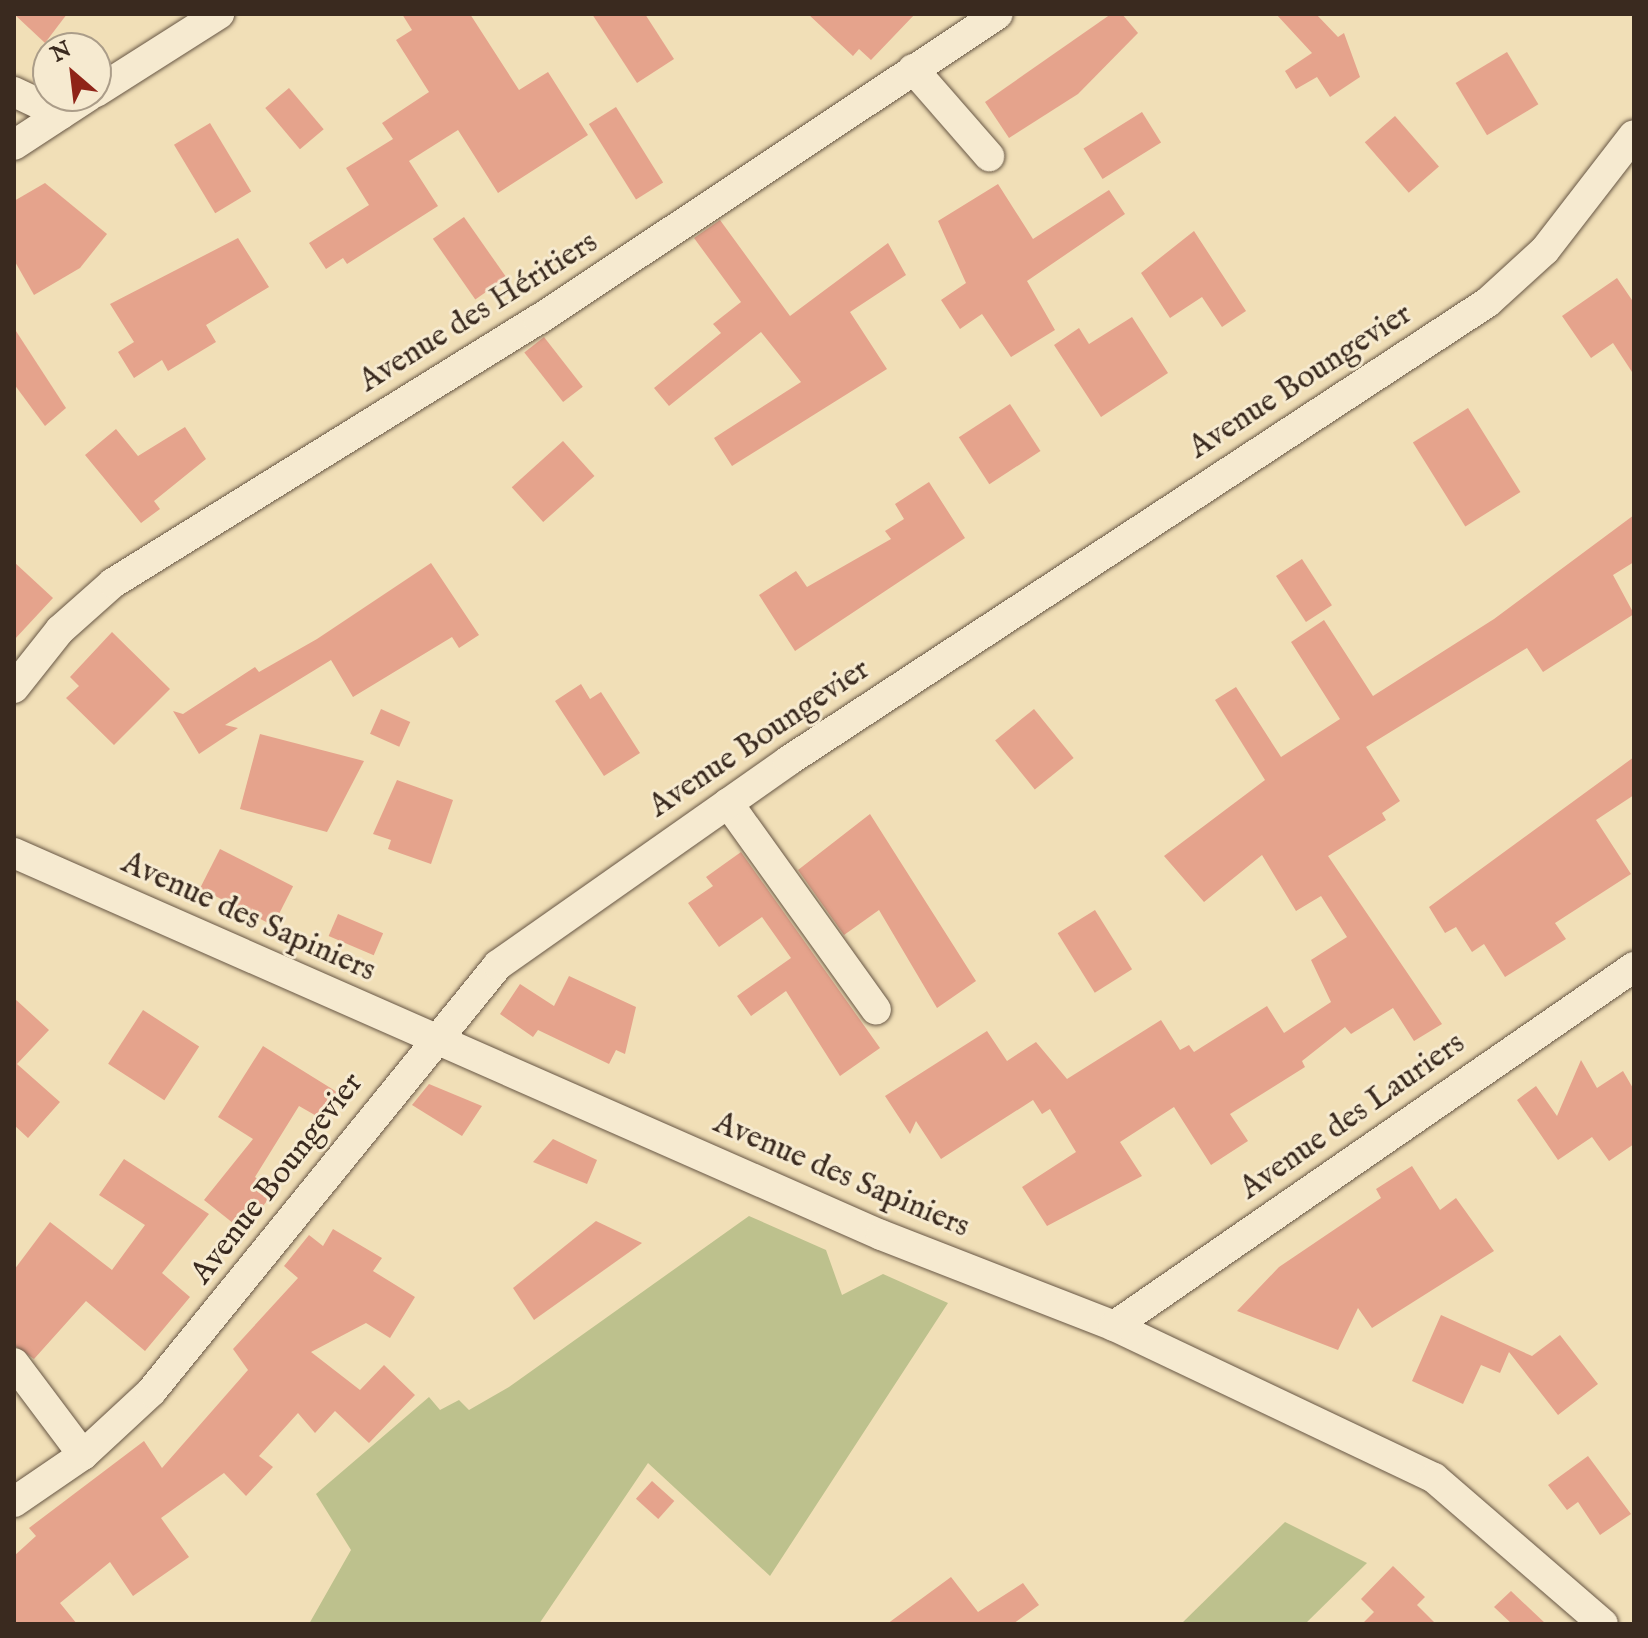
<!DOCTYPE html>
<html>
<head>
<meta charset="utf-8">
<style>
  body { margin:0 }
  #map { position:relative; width:1648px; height:1638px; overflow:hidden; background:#f1dfb7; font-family:"IM FELL English",serif }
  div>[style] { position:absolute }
  .green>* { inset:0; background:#bdc18d }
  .building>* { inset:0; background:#e5a38c; transform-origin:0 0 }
  .roads { filter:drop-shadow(0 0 2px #685745) drop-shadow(0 0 2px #685745) }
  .street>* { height:30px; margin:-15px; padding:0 15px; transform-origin:15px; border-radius:15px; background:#f6ead0 }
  span { translate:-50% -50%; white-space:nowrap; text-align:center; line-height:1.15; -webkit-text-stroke:6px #f6ead0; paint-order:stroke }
  .street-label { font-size:32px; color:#3a2a1f }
  .frame { position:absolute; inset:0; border:16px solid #3a2a1f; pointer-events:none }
  .north { position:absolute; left:32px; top:32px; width:80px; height:80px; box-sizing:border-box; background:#f6ead0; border:2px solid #ab9d89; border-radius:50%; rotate:332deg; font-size:22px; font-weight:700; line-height:32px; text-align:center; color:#3a2a1f }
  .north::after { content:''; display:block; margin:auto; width:28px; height:36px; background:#8f2418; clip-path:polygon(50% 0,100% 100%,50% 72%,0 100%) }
</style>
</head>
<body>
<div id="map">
  <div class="green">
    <i style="clip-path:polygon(749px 1216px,826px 1250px,842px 1295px,883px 1274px,948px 1303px,770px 1576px,648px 1463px,539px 1624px,309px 1624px,351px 1550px,316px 1494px,429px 1397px,440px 1410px,459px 1400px,469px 1410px,509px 1387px)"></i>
    <i style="clip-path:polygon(1285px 1522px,1367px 1563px,1305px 1624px,1181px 1624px)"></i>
  </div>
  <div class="building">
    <i style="clip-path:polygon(14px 14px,67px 14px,45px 43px)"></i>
    <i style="clip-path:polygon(402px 14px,470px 14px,519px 90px,548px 72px,588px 135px,498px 193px,458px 130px,409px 161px,438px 206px,347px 264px,343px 258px,326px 269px,309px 243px,369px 205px,346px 168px,393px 139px,382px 123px,429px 92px,396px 40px,412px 30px)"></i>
    <i style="clip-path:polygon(592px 14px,645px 14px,674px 59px,637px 83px)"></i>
    <i style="clip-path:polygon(808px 14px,915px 14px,871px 60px,859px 49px,853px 56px)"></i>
    <i style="clip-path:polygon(1111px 14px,1122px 14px,1138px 33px,1078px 94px,1009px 138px,985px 102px)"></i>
    <i style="clip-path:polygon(1276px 14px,1316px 14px,1338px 37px,1344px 33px,1360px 77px,1330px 97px,1317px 77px,1296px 89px,1285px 71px,1312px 53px)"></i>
    <i style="left:1507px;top:52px;width:61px;height:60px;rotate:59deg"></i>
    <i style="left:289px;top:88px;width:54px;height:31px;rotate:50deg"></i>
    <i style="left:616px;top:107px;width:89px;height:32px;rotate:58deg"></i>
    <i style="left:1142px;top:112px;width:36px;height:69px;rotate:58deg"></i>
    <i style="left:1395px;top:116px;width:67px;height:40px;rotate:49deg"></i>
    <i style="left:210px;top:123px;width:80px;height:42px;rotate:59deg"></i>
    <i style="clip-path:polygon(45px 183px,107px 234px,80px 268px,34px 295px,14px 260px,14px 201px)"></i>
    <i style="clip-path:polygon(998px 184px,1033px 239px,1109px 190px,1125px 214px,1027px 281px,1055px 330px,1011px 357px,982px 314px,960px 329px,941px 300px,966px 283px,938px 221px)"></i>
    <i style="left:464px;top:217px;width:74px;height:38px;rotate:55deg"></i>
    <i style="clip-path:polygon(720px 220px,790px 316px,888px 243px,906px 275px,850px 312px,887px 369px,732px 466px,714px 438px,801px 382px,761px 332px,669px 406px,654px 388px,721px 333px,713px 324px,741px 302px,694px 238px)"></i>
    <i style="clip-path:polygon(1194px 231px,1246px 311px,1222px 327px,1202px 297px,1170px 318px,1141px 273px)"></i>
    <i style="clip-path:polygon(238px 238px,269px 287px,206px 325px,216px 342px,168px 371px,162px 360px,134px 378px,118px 352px,134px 342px,110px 304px)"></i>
    <i style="clip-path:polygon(1617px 278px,1634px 303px,1634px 375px,1613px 343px,1591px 358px,1562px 316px)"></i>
    <i style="clip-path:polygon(1132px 317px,1168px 373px,1101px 417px,1054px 345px,1079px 328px,1089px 344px)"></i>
    <i style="clip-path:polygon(14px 328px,66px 408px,45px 426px,14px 384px)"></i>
    <i style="left:544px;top:337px;width:63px;height:25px;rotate:52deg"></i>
    <i style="left:1010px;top:404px;width:56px;height:61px;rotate:57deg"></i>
    <i style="left:1468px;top:408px;width:99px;height:65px;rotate:58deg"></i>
    <i style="clip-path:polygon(185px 427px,206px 459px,154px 501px,160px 509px,141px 523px,85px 455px,116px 429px,138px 456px)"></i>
    <i style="left:563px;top:441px;width:47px;height:69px;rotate:48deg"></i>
    <i style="clip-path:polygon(929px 482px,965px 538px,795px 651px,759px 595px,796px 571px,807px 587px,891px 539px,885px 531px,904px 519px,895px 504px)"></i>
    <i style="clip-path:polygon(1634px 515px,1634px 562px,1613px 575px,1634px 614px,1543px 672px,1527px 648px,1366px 747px,1400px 801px,1382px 813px,1386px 820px,1328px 856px,1442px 1024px,1414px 1041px,1393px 1008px,1351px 1034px,1345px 1027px,1302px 1061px,1305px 1067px,1230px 1114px,1248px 1141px,1211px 1165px,1174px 1107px,1120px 1142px,1142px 1176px,1047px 1226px,1022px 1187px,1076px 1152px,1050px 1109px,1042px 1114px,1033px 1100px,941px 1159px,916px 1121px,910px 1134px,885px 1096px,987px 1031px,1007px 1061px,1036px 1042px,1067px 1079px,1161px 1020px,1180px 1050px,1189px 1045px,1194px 1052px,1267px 1006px,1284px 1033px,1331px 1002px,1311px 960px,1347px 937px,1321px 896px,1296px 911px,1262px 855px,1204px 902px,1164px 856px,1265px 780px,1215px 700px,1236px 687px,1281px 757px,1340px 719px,1291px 642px,1324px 620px,1373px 696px,1494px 619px)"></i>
    <i style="left:1302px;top:559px;width:55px;height:31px;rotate:57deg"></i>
    <i style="clip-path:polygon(14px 562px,53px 598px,14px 640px)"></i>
    <i style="clip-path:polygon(431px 563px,479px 635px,459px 648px,452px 637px,353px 697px,331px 660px,225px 725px,238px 728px,199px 754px,173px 711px,183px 714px,255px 667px,259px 672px,317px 639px)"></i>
    <i style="clip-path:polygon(112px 632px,170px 689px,114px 745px,66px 698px,79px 686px,70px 677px)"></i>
    <i style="clip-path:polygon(581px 684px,590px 699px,601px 692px,640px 753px,604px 776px,555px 701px)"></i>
    <i style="left:381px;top:709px;width:32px;height:27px;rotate:24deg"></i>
    <i style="left:1034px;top:709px;width:63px;height:50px;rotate:51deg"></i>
    <i style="clip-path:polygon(260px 734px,364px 761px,327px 832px,240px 809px)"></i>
    <i style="clip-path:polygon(1634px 757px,1634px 795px,1596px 820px,1631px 874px,1555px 923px,1566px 939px,1505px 977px,1484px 944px,1472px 952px,1456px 927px,1445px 933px,1429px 907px)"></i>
    <i style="clip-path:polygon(397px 780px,453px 800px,431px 864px,388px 849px,391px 840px,373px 834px)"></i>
    <i style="clip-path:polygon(870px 814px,976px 981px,937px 1008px,879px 910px,844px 935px,798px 870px)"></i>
    <i style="left:220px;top:849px;width:82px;height:44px;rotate:27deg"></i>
    <i style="clip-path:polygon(741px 852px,880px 1048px,840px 1076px,786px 991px,751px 1016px,737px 996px,791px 958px,762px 917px,719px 947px,688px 903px,713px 886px,706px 877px)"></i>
    <i style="left:1095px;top:910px;width:70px;height:44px;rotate:58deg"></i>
    <i style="left:338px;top:914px;width:49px;height:24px;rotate:23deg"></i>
    <i style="clip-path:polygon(569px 976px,636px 1007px,625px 1054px,616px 1050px,609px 1064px,538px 1030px,533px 1037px,500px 1014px,520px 984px,554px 1006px)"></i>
    <i style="clip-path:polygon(14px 998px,49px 1030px,17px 1064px,60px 1102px,28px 1138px,14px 1125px)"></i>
    <i style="left:143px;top:1010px;width:67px;height:64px;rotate:33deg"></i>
    <i style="clip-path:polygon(263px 1046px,337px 1092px,320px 1118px,299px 1106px,255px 1177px,274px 1192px,243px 1231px,204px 1200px,253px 1139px,218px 1117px)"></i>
    <i style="clip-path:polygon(1581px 1060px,1597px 1088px,1623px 1071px,1634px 1090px,1634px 1144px,1609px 1161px,1592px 1137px,1558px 1160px,1517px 1100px,1536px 1086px,1557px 1116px)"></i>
    <i style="clip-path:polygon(429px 1084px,482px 1106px,462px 1136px,412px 1105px)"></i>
    <i style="clip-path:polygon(553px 1139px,597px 1160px,587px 1184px,533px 1162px)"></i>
    <i style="clip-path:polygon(124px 1159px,209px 1214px,162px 1273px,190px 1297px,145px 1351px,86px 1301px,34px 1359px,14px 1345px,14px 1270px,50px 1222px,112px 1270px,145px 1225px,99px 1195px)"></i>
    <i style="clip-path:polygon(1412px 1166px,1440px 1210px,1456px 1198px,1494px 1251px,1372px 1328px,1358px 1308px,1338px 1350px,1237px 1311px,1279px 1267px,1381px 1198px,1376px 1189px)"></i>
    <i style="clip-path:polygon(596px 1221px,642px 1243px,534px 1320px,513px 1288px)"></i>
    <i style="clip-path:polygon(333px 1229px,382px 1258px,373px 1271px,415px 1297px,390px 1338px,366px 1323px,311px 1352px,360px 1390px,384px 1365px,415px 1395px,369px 1443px,335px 1411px,315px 1433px,298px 1413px,259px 1456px,273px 1467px,246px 1496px,224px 1473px,161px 1518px,189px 1557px,133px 1596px,110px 1562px,60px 1603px,77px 1624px,14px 1624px,14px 1556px,36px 1536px,29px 1528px,144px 1441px,162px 1468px,248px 1370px,233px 1349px,298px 1278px,284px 1266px,309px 1235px,323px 1246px)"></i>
    <i style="clip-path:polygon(1441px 1315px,1532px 1356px,1560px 1335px,1598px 1384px,1558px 1415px,1509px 1352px,1500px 1373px,1481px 1365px,1463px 1404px,1412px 1381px)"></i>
    <i style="clip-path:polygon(1588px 1456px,1631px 1514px,1600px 1535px,1578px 1502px,1567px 1510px,1548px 1485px)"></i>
    <i style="left:652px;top:1481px;width:30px;height:24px;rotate:42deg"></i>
    <i style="clip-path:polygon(1393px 1566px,1425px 1597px,1417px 1605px,1436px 1624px,1362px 1624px,1374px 1612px,1361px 1599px)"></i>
    <i style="clip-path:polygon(951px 1577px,978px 1612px,1023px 1583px,1039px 1605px,1013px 1624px,887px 1624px)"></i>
    <i style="clip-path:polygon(1511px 1591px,1546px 1624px,1512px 1624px,1494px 1607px)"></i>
  </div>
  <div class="roads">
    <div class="street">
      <i style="left:913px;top:69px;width:116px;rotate:48.9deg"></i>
      <i style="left:14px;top:92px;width:52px;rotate:25.1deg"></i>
      <i style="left:96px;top:92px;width:146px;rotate:-32.4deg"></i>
      <i style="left:14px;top:145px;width:90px;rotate:-33.2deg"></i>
      <i style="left:14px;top:688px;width:74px;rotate:-51.6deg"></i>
      <i style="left:60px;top:630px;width:71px;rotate:-41.6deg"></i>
      <i style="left:113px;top:583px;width:500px;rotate:-31.8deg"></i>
      <i style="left:538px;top:320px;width:552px;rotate:-33.63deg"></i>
      <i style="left:728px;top:803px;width:254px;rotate:54.4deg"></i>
      <i style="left:14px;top:853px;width:947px;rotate:23.78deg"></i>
      <i style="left:881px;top:1235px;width:250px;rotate:21.3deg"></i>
      <i style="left:1114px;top:1326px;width:354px;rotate:25.4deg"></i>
      <i style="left:1434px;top:1478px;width:223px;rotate:40.8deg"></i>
      <i style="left:1114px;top:1326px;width:632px;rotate:-34.62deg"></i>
      <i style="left:14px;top:1363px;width:115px;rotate:53.1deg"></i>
      <i style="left:14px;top:1502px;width:83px;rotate:-34.3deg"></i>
      <i style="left:83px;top:1455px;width:93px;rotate:-42.8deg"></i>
      <i style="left:151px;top:1392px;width:550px;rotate:-50.9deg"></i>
      <i style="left:498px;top:965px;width:355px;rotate:-35.1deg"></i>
      <i style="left:788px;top:761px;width:837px;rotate:-33.25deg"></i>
      <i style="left:1488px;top:302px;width:77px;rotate:-42.4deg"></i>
      <i style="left:1545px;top:250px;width:145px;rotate:-52.3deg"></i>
    </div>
  </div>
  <div class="street-label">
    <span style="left:479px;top:313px;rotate:-32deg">Avenue des Héritiers</span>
    <span style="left:1301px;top:382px;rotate:-33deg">Avenue Boungevier</span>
    <span style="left:760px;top:739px;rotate:-34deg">Avenue Boungevier</span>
    <span style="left:248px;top:918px;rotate:24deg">Avenue des Sapiniers</span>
    <span style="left:1353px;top:1117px;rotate:-35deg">Avenue des Lauriers</span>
    <span style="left:841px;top:1176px;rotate:23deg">Avenue des Sapiniers</span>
    <span style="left:278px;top:1179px;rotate:-52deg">Avenue Boungevier</span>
  </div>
  <div class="frame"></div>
  <div class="north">N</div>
</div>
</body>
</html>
